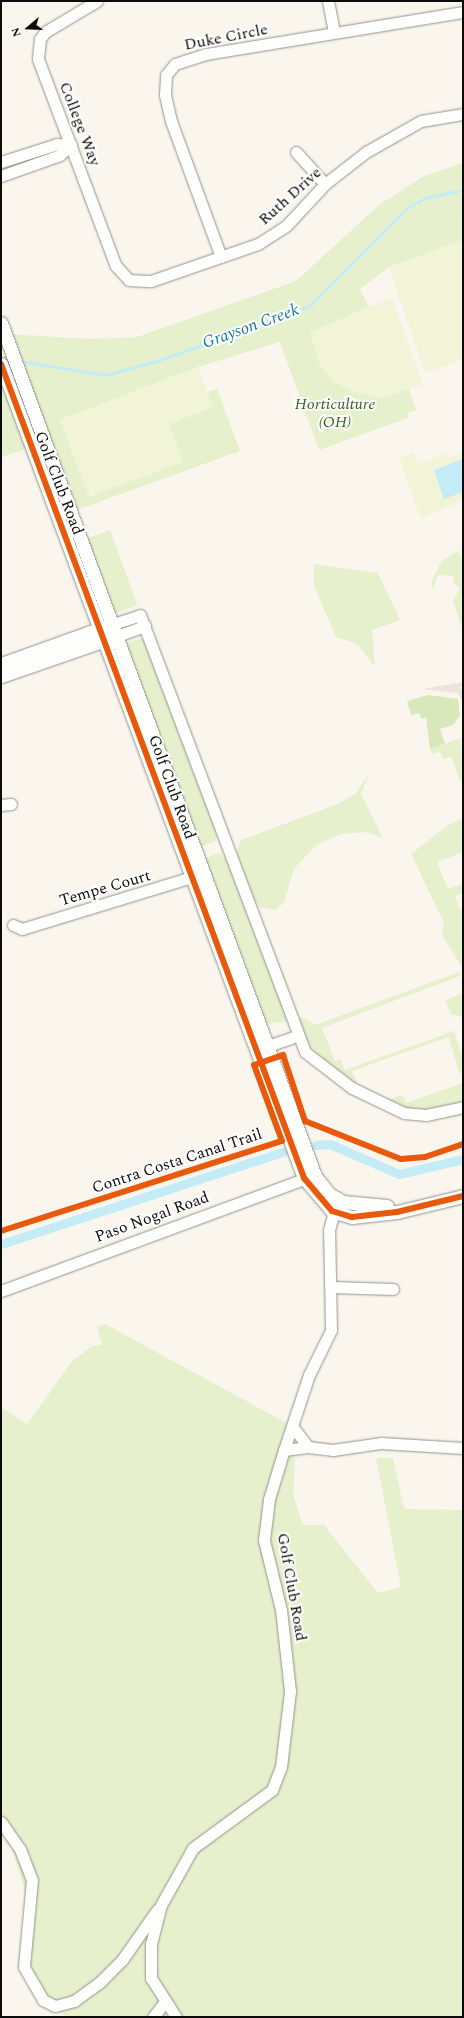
<!DOCTYPE html>
<html>
<head>
<meta charset="utf-8">
<style>
  body { margin:0 }
  #map { position:relative; width:464px; height:2018px; overflow:hidden; background:#faf6ee; font-family:Spectral,serif }
  div>[style] { position:absolute }
  .green>* { inset:0; background:#e7f0cc; transform-origin:0 0 }
  .forest>* { inset:0; background:#d9e8ba }
  .pitch>* { inset:0; background:#f1f4d7 }
  .plaza>* { inset:0; background:#eae4d9 }
  .water>* { inset:0; background:#c3ecf6 }
  .stream>* { height:2.5px; margin:-1.25px; padding:0 1.25px; transform-origin:1.25px; border-radius:1.25px; background:#c3ecf6 }
  .canal>* { height:9px; margin:-4.5px; padding:0 4.5px; transform-origin:4.5px; border-radius:4.5px; background:#c3ecf6 }
  .roads { filter:drop-shadow(0 0 1px #93918d) drop-shadow(0 0 1px #93918d) }
  .minor>* { height:11px; margin:-5.5px; padding:0 5.5px; transform-origin:5.5px; border-radius:5.5px; background:#fefefc }
  .tertiary>* { height:13px; margin:-6.5px; padding:0 6.5px; transform-origin:6.5px; border-radius:6.5px; background:#fefefc }
  .cycleway>* { height:6px; margin:-3px; padding:0 3px; transform-origin:3px; border-radius:3px; background:#e8590c }
  span { translate:-50% -50%; white-space:nowrap; text-align:center; line-height:1.15; -webkit-text-stroke:4px #fff; paint-order:stroke }
  .street-label { font-size:16px; color:#0b0b0b }
  .park-label { font-size:16px; color:#346519; font-style:italic }
  .water-label { font-size:17px; color:#0f78a3; font-style:italic }
  .frame { position:absolute; inset:0; border:2px solid #0b0b0b; pointer-events:none }
  .north { position:absolute; left:8px; top:8px; width:40px; height:40px; -webkit-text-stroke:3px #fff; paint-order:stroke; rotate:251deg; font-size:11px; font-weight:700; line-height:16px; text-align:center; color:#0b0b0b }
  .north::after { content:''; display:block; margin:auto; width:14px; height:18px; background:#0b0b0b; clip-path:polygon(50% 0,100% 100%,50% 72%,0 100%) }
</style>
</head>
<body>
<div id="map">
  <div class="green">
    <i style="clip-path:polygon(463px 163px,463px 240px,389px 267px,360px 289px,369px 307px,311px 332px,319px 363px,333px 380px,349px 390px,381px 398px,409px 389px,416px 410px,407px 413px,408px 418px,319px 450px,280px 342px,198px 367px,60px 420px,183px 461px,169px 424px,213px 407px,207px 392px,217px 389px,240px 451px,71px 512px,5px 334px,92px 339px,137px 337px,296px 281px,379px 205px,424px 176px)"></i>
    <i style="clip-path:polygon(1px 364px,32px 447px,1px 457px)"></i>
    <i style="left:110px;top:530px;width:80px;height:30px;rotate:70deg"></i>
    <i style="clip-path:polygon(459px 550px,463px 564px,463px 631px,453px 601px,460px 588px,452px 582px,455px 576px,438px 575px,432px 591px,432px 580px,441px 562px)"></i>
    <i style="clip-path:polygon(314px 564px,378px 573px,400px 620px,372px 630px,375px 667px,357px 644px,336px 637px,314px 586px)"></i>
    <i style="clip-path:polygon(148px 636px,217px 817px,216px 841px,196px 849px,121px 645px)"></i>
    <i style="clip-path:polygon(461px 738px,463px 779px,460px 780px,451px 757px,443px 759px,440px 752px,432px 754px,430px 749px)"></i>
    <i style="clip-path:polygon(370px 772px,361px 794px,383px 838px,367px 832px,341px 834px,316px 845px,294px 869px,284px 903px,275px 910px,260px 907px,253px 898px,236px 854px,241px 840px,340px 803px,356px 793px)"></i>
    <i style="clip-path:polygon(463px 818px,463px 852px,437px 862px,448px 889px,463px 884px,463px 893px,455px 896px,460px 910px,463px 909px,463px 969px,442px 935px,444px 923px,411px 854px,448px 825px)"></i>
    <i style="clip-path:polygon(219px 853px,232px 860px,293px 1020px,302px 1017px,315px 1025px,459px 972px,460px 976px,322px 1028px,335px 1061px,341px 1059px,344px 1070px,454px 1031px,463px 1057px,463px 1071px,459px 1074px,449px 1037px,352px 1071px,357px 1083px,352px 1088px,305px 1052px,293px 1020px,262px 1025px,200px 860px)"></i>
    <i style="clip-path:polygon(463px 993px,463px 1017px,451px 1014px,445px 1000px)"></i>
    <i style="clip-path:polygon(463px 1083px,463px 1107px,426px 1115px,380px 1103px,402px 1095px,406px 1103px)"></i>
    <i style="clip-path:polygon(105px 1324px,292px 1426px,289px 1456px,295px 1456px,293px 1494px,303px 1525px,324px 1525px,378px 1593px,401px 1587px,376px 1458px,393px 1458px,404px 1509px,463px 1510px,463px 2017px,67px 2017px,43px 2000px,24px 1967px,28px 1921px,24px 1887px,12px 1849px,1px 1834px,1px 1407px,27px 1424px,73px 1360px,92px 1346px,102px 1345px,97px 1327px)"></i>
  </div>
  <div class="forest">
    <i style="clip-path:polygon(428px 695px,458px 699px,460px 716px,453px 725px,440px 729px,445px 744px,430px 749px,426px 718px,422px 719px,419px 713px,411px 715px,407px 701px)"></i>
  </div>
  <div class="pitch">
    <i style="clip-path:polygon(463px 240px,463px 359px,425px 373px,389px 267px)"></i>
    <i style="clip-path:polygon(392px 298px,423px 384px,381px 398px,349px 390px,333px 380px,319px 363px,310px 332px)"></i>
    <i style="clip-path:polygon(198px 367px,213px 407px,169px 424px,183px 462px,89px 497px,60px 420px)"></i>
    <i style="clip-path:polygon(414px 453px,418px 464px,444px 454px,450px 458px,463px 453px,463px 500px,421px 519px,399px 459px)"></i>
  </div>
  <div class="plaza">
    <i style="clip-path:polygon(463px 682px,463px 687px,458px 687px,463px 690px,463px 703px,458px 693px,422px 689px)"></i>
  </div>
  <div class="water">
    <i style="clip-path:polygon(463px 459px,463px 492px,444px 499px,434px 470px)"></i>
  </div>
  <div class="stream">
    <i style="left:1px;top:358px;width:9px;rotate:6deg"></i>
    <i style="left:19px;top:361px;width:88px;rotate:9.1deg"></i>
    <i style="left:106px;top:375px;width:53px;rotate:-15.4deg"></i>
    <i style="left:157px;top:361px;width:163px;rotate:-19.8deg"></i>
    <i style="left:310px;top:306px;width:138px;rotate:-45.3deg"></i>
    <i style="left:407px;top:208px;width:21px;rotate:-29deg"></i>
    <i style="left:425px;top:198px;width:39px;rotate:-12deg"></i>
  </div>
  <div class="canal">
    <i style="left:316px;top:1145px;width:14px;rotate:-4deg"></i>
    <i style="left:330px;top:1144px;width:75px;rotate:23.5deg"></i>
    <i style="left:399px;top:1174px;width:66px;rotate:-13.2deg"></i>
    <i style="left:1px;top:1244px;width:297px;rotate:-18.1deg"></i>
  </div>
  <div class="roads">
    <div class="minor">
      <i style="left:97px;top:1px;width:61px;rotate:149.2deg"></i>
      <i style="left:45px;top:32px;width:9px;rotate:126deg"></i>
      <i style="left:40px;top:39px;width:20px;rotate:96deg"></i>
      <i style="left:38px;top:59px;width:221px;rotate:69.4deg"></i>
      <i style="left:116px;top:266px;width:19px;rotate:47deg"></i>
      <i style="left:129px;top:280px;width:22px;rotate:3deg"></i>
      <i style="left:151px;top:281px;width:113px;rotate:-19.1deg"></i>
      <i style="left:258px;top:244px;width:33px;rotate:-33deg"></i>
      <i style="left:286px;top:226px;width:57px;rotate:-47.1deg"></i>
      <i style="left:325px;top:184px;width:52px;rotate:-38deg"></i>
      <i style="left:366px;top:152px;width:63px;rotate:-29.4deg"></i>
      <i style="left:421px;top:121px;width:43px;rotate:-9.5deg"></i>
      <i style="left:328px;top:1px;width:32px;rotate:79deg"></i>
      <i style="left:296px;top:152px;width:43px;rotate:47.8deg"></i>
      <i style="left:1px;top:162px;width:59px;rotate:-17.8deg"></i>
      <i style="left:57px;top:144px;width:14px;rotate:4deg"></i>
      <i style="left:71px;top:145px;width:15px;rotate:138deg"></i>
      <i style="left:60px;top:155px;width:63px;rotate:160.4deg"></i>
      <i style="left:221px;top:257px;width:145px;rotate:-110.2deg"></i>
      <i style="left:171px;top:121px;width:27px;rotate:-103deg"></i>
      <i style="left:165px;top:95px;width:20px;rotate:-87deg"></i>
      <i style="left:166px;top:75px;width:14px;rotate:-51deg"></i>
      <i style="left:175px;top:64px;width:33px;rotate:-18deg"></i>
      <i style="left:206px;top:54px;width:260px;rotate:-9.3deg"></i>
      <i style="left:113px;top:624px;width:28px;rotate:-18deg"></i>
      <i style="left:140px;top:615px;width:467px;rotate:69.3deg"></i>
      <i style="left:305px;top:1052px;width:59px;rotate:37.5deg"></i>
      <i style="left:352px;top:1088px;width:58px;rotate:25.7deg"></i>
      <i style="left:404px;top:1113px;width:22px;rotate:5deg"></i>
      <i style="left:426px;top:1115px;width:38px;rotate:-12deg"></i>
      <i style="left:117px;top:636px;width:30px;rotate:-20deg"></i>
      <i style="left:1px;top:805px;width:10px;rotate:-6deg"></i>
      <i style="left:13px;top:925px;width:10px;rotate:24deg"></i>
      <i style="left:22px;top:929px;width:185px;rotate:-17deg"></i>
      <i style="left:259px;top:1049px;width:39px;rotate:-19deg"></i>
      <i style="left:332px;top:1287px;width:61px;rotate:1.9deg"></i>
      <i style="left:1px;top:1291px;width:332px;rotate:-20.3deg"></i>
      <i style="left:308px;top:1447px;width:25px;rotate:7deg"></i>
      <i style="left:333px;top:1450px;width:49px;rotate:-8.3deg"></i>
      <i style="left:381px;top:1443px;width:82px;rotate:3.5deg"></i>
      <i style="left:284px;top:1450px;width:24px;rotate:-7deg"></i>
      <i style="left:308px;top:1447px;width:26px;rotate:-127deg"></i>
      <i style="left:1px;top:1822px;width:33px;rotate:55deg"></i>
      <i style="left:20px;top:1849px;width:33px;rotate:69deg"></i>
      <i style="left:32px;top:1880px;width:87px;rotate:95.3deg"></i>
      <i style="left:24px;top:1967px;width:38px;rotate:60deg"></i>
      <i style="left:43px;top:2000px;width:13px;rotate:27deg"></i>
      <i style="left:55px;top:2006px;width:20px;rotate:-15deg"></i>
      <i style="left:74px;top:2001px;width:31px;rotate:-36deg"></i>
      <i style="left:99px;top:1983px;width:33px;rotate:-45deg"></i>
      <i style="left:122px;top:1960px;width:61px;rotate:-55deg"></i>
      <i style="left:153px;top:2017px;width:18px;rotate:-52deg"></i>
      <i style="left:176px;top:2017px;width:46px;rotate:-122.7deg"></i>
      <i style="left:151px;top:1978px;width:34px;rotate:-90deg"></i>
      <i style="left:151px;top:1944px;width:40px;rotate:-75.6deg"></i>
      <i style="left:161px;top:1905px;width:65px;rotate:-60.7deg"></i>
      <i style="left:193px;top:1848px;width:98px;rotate:-36.3deg"></i>
      <i style="left:272px;top:1790px;width:25px;rotate:-69deg"></i>
      <i style="left:281px;top:1767px;width:77px;rotate:-83.2deg"></i>
      <i style="left:290px;top:1691px;width:81px;rotate:-96.3deg"></i>
      <i style="left:281px;top:1610px;width:72px;rotate:-103.7deg"></i>
      <i style="left:264px;top:1540px;width:41px;rotate:-83deg"></i>
      <i style="left:269px;top:1499px;width:51px;rotate:-73deg"></i>
      <i style="left:284px;top:1450px;width:79px;rotate:-71.6deg"></i>
      <i style="left:309px;top:1375px;width:50px;rotate:-63.9deg"></i>
      <i style="left:331px;top:1330px;width:100px;rotate:-91.1deg"></i>
      <i style="left:329px;top:1230px;width:27px;rotate:-75deg"></i>
    </div>
    <div class="tertiary">
      <i style="left:1px;top:323px;width:909px;rotate:69.79deg"></i>
      <i style="left:315px;top:1176px;width:23px;rotate:52deg"></i>
      <i style="left:329px;top:1194px;width:16px;rotate:30deg"></i>
      <i style="left:343px;top:1202px;width:44px;rotate:5.2deg"></i>
      <i style="left:1px;top:364px;width:869px;rotate:69.58deg"></i>
      <i style="left:304px;top:1178px;width:43px;rotate:49.7deg"></i>
      <i style="left:332px;top:1211px;width:21px;rotate:17deg"></i>
      <i style="left:352px;top:1217px;width:45px;rotate:-6.3deg"></i>
      <i style="left:397px;top:1212px;width:68px;rotate:-13.6deg"></i>
      <i style="left:1px;top:664px;width:113px;rotate:-19.7deg"></i>
      <i style="left:1px;top:676px;width:116px;rotate:-19.1deg"></i>
    </div>
  </div>
  <div class="cycleway">
    <i style="left:1px;top:364px;width:869px;rotate:69.58deg"></i>
    <i style="left:304px;top:1178px;width:43px;rotate:49.7deg"></i>
    <i style="left:332px;top:1211px;width:21px;rotate:17deg"></i>
    <i style="left:352px;top:1217px;width:45px;rotate:-6.3deg"></i>
    <i style="left:397px;top:1212px;width:68px;rotate:-13.6deg"></i>
    <i style="left:1px;top:1231px;width:295px;rotate:-17.8deg"></i>
    <i style="left:282px;top:1141px;width:81px;rotate:-110.2deg"></i>
    <i style="left:254px;top:1065px;width:31px;rotate:-19deg"></i>
    <i style="left:283px;top:1055px;width:70px;rotate:71.6deg"></i>
    <i style="left:305px;top:1121px;width:103px;rotate:21.6deg"></i>
    <i style="left:401px;top:1159px;width:24px;rotate:-5deg"></i>
    <i style="left:425px;top:1157px;width:40px;rotate:-18.9deg"></i>
  </div>
  <div class="street-label">
    <span style="left:226px;top:37px;rotate:-11deg">Duke Circle</span>
    <span style="left:80px;top:124px;rotate:69deg">College Way</span>
    <span style="left:290px;top:196px;rotate:-42deg">Ruth Drive</span>
    <span style="left:59px;top:483px;rotate:69deg">Golf Club Road</span>
    <span style="left:172px;top:787px;rotate:70deg">Golf Club Road</span>
    <span style="left:105px;top:888px;rotate:-16deg">Tempe Court</span>
    <span style="left:177px;top:1161px;rotate:-18deg">Contra Costa Canal Trail</span>
    <span style="left:152px;top:1217px;rotate:-20deg">Paso Nogal Road</span>
    <span style="left:292px;top:1587px;rotate:80deg">Golf Club Road</span>
  </div>
  <div class="park-label">
    <span style="left:335px;top:413px">Horticulture<br>(OH)</span>
  </div>
  <div class="water-label">
    <span style="left:251px;top:327px;rotate:-20deg">Grayson Creek</span>
  </div>
  <div class="frame"></div>
  <div class="north">N</div>
</div>
</body>
</html>
